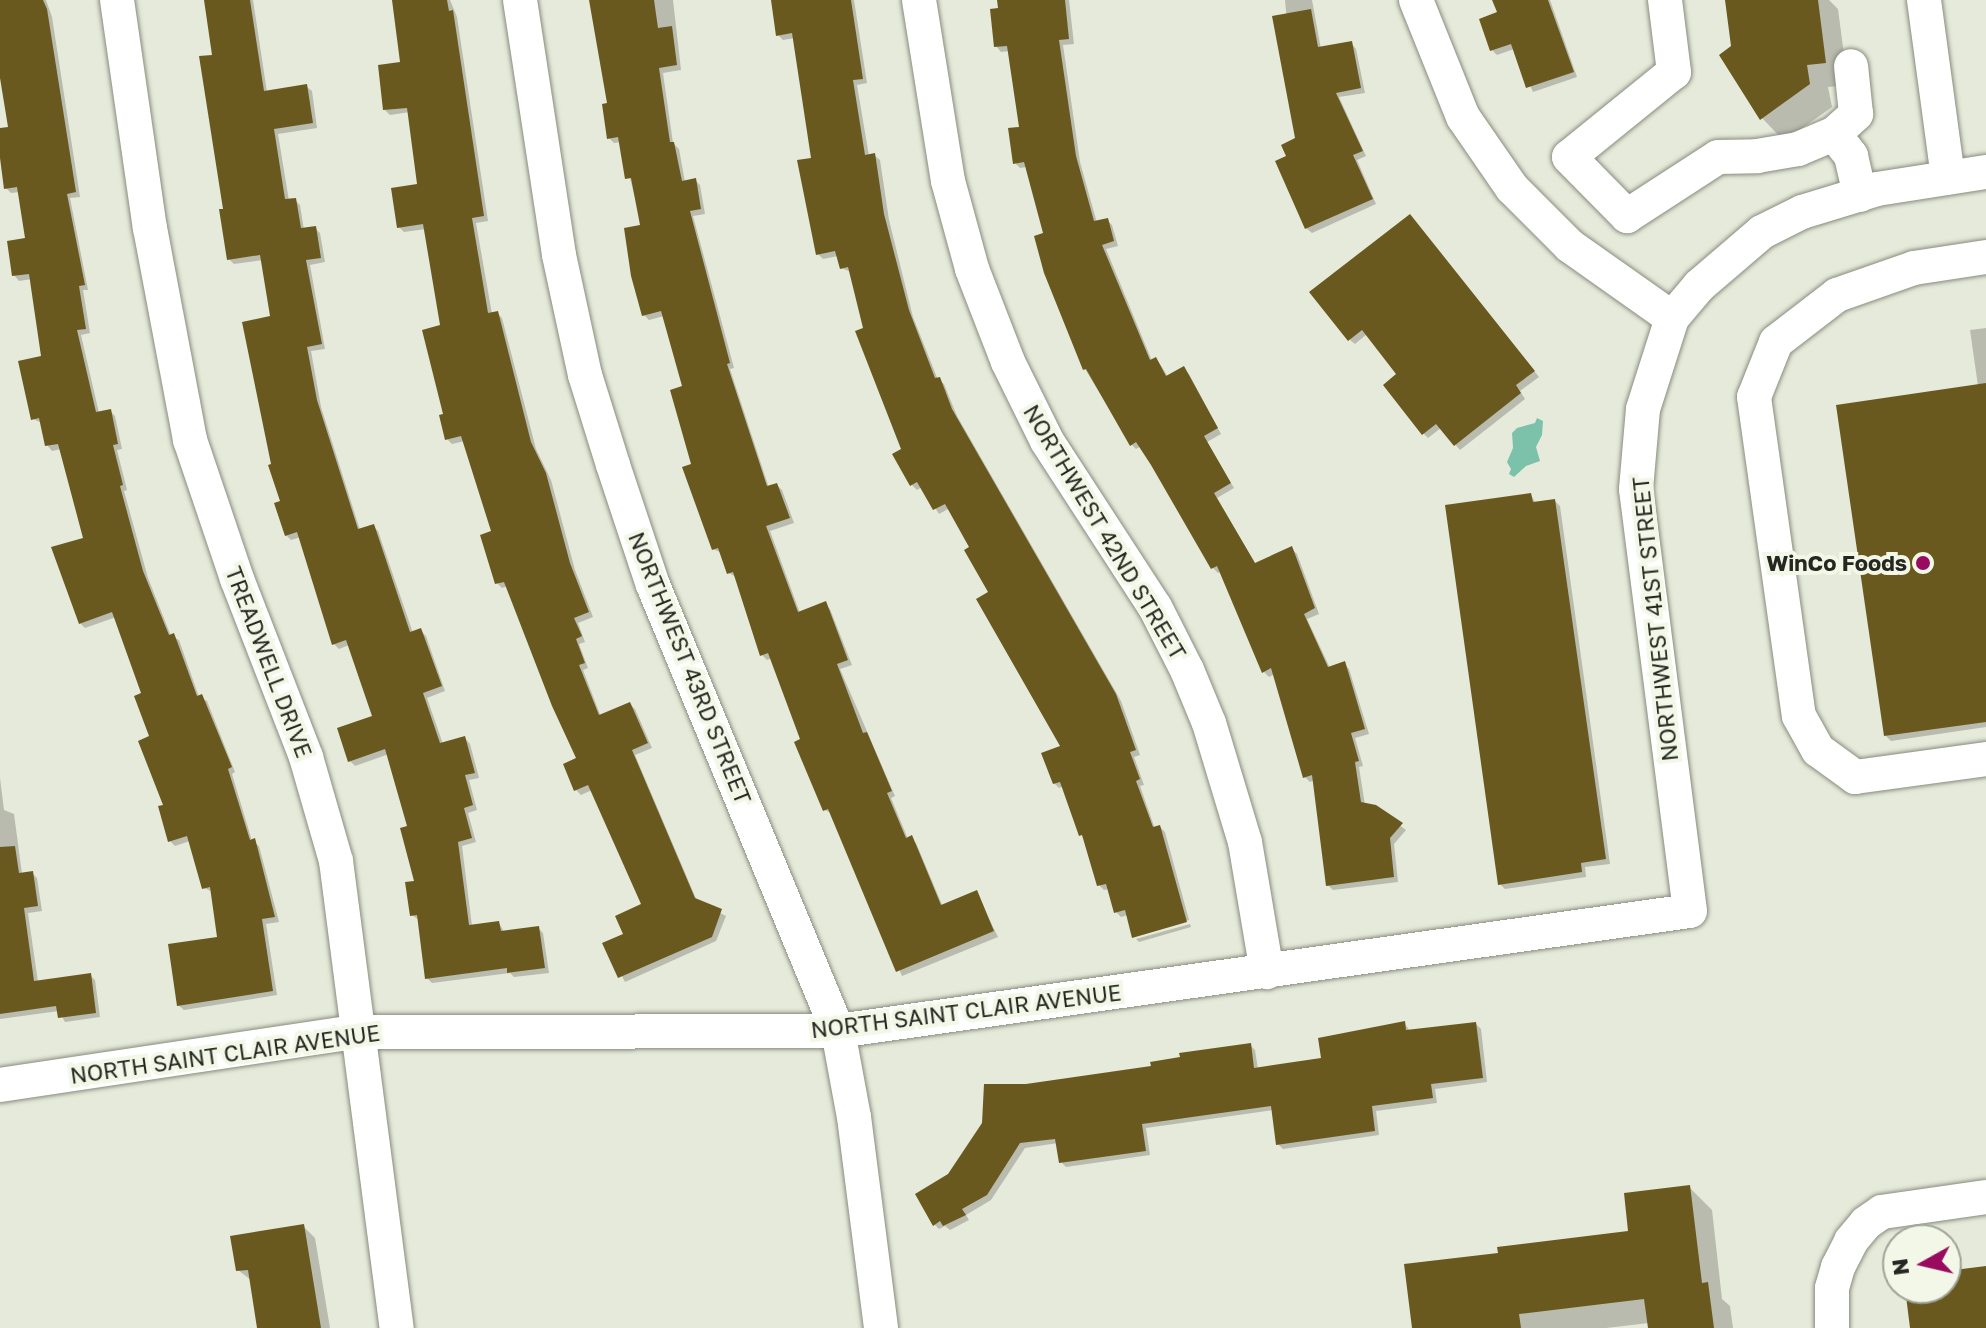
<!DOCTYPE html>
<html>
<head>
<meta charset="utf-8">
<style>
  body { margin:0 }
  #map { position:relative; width:1986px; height:1328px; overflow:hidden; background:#e6eada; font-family:"Golos Text",sans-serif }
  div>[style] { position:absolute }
  .water>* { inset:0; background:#7cc2aa }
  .shadow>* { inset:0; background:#0003 }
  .building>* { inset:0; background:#69591f }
  .roads { filter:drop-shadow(0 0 2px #888c7d) drop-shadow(0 0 2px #888c7d) }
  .minor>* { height:34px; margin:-17px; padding:0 17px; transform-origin:17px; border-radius:17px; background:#fff }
  .dots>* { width:22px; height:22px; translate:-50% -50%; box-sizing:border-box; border:4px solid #f3f7e7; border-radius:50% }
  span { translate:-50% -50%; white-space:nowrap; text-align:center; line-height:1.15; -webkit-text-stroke:8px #f3f7e7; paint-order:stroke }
  .street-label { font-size:22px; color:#252721 }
  .poi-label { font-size:22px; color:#252721; font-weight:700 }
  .right { translate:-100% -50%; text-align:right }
  .north { position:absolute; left:1882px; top:1224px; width:80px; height:80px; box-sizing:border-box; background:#f3f7e7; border:2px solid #a1a498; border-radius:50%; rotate:262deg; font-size:22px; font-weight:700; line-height:32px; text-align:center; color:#252721 }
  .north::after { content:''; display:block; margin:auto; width:28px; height:36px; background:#980b5f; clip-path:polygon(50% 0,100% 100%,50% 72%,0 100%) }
</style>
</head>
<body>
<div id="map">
  <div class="water">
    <i style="clip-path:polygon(1537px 418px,1543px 421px,1542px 435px,1536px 447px,1540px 461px,1526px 466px,1514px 477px,1509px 474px,1511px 469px,1507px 462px,1513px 448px,1512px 433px,1517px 428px,1535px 423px)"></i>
  </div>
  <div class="shadow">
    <i style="clip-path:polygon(0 0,46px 0,52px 17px,80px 197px,70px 198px,88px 290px,83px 290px,90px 333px,81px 335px,99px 413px,110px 411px,115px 416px,122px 449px,117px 450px,127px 490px,124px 491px,148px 578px,171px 636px,179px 640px,199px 697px,207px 701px,235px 772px,232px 774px,252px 841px,259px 846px,279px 922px,266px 924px,277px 995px,184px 1010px,178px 1005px,219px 939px,213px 892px,204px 888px,190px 841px,175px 846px,170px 841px,144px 695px,116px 617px,85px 628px,80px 623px,85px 539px,61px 449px,52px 451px,47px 445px,42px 423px,33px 419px,43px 357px,32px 279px,19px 281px,14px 275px,27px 240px,20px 192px,11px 193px,6px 188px,0 145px,0 130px,10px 129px,4px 83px,0 78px)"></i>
    <i style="clip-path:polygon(206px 0,253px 0,267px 92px,306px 86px,312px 91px,317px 128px,278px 134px,289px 201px,295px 200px,300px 205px,304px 230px,315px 228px,320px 233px,325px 262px,310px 265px,325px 349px,311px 351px,321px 407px,360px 530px,373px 526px,378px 531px,413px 633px,421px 631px,426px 636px,445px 691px,427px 698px,443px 744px,465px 738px,470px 744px,479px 778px,469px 780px,477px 810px,468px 813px,476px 842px,462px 846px,472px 926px,499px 923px,504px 932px,538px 928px,543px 933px,549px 973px,514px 977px,510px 973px,432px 983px,427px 978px,419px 920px,412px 915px,417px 882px,410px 828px,389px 754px,355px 766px,350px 761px,374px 717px,349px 645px,339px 649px,334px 644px,301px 537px,291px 540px,286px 535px,274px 465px,272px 318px,263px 260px,234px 264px,229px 259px,214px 56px)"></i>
    <i style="clip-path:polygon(394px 0,450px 0,457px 17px,488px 221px,476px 223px,492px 314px,497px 313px,502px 318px,536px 449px,551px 480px,575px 570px,593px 617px,578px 623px,585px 642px,579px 644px,588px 668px,583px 670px,601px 717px,630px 704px,635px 709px,652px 748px,635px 755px,697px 901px,726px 916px,716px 941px,625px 982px,605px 944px,625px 935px,644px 905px,592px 790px,581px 795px,576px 790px,579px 759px,508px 586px,502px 588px,497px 583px,493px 533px,465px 441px,452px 444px,447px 439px,442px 327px,426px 229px,404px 232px,399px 227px,420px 185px,410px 112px,390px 115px,385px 110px,403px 64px)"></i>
    <i style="clip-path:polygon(592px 0,673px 0,681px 70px,663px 73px,673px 143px,679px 149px,685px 182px,695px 180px,700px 185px,705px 214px,693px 216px,734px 368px,730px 369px,769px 488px,777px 485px,782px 490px,794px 523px,770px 531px,800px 613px,825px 604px,830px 609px,852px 665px,840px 669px,895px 796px,891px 798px,908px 839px,916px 843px,943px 907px,976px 893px,998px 937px,902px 976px,833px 814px,825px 810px,772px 658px,767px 660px,762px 655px,736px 577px,729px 573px,722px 553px,713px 549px,693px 465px,685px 387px,664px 316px,649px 320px,644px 315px,642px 226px,621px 142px,614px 143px,609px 138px,609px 105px)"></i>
    <i style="clip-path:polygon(773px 0,854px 0,867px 83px,857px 85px,869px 156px,874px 155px,880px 160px,889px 220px,913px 317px,938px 380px,944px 384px,957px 416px,1121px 701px,1140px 755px,1134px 757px,1144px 785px,1140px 786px,1155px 829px,1160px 827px,1165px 832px,1189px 920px,1135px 935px,1128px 915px,1121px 917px,1116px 912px,1110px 889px,1104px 890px,1099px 885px,1086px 839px,1064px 786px,1059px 788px,1054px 783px,1063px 747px,972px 548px,950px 508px,939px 514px,922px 487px,917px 490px,912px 485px,851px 272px,841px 268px,838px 256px,823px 259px,818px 254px,813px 160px,795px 38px,783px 40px,778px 35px)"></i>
    <i style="clip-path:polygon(999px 0,1069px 0,1074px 44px,1063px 45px,1080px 162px,1097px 223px,1107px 220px,1112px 225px,1118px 246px,1106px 249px,1152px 361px,1155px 359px,1160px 364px,1168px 377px,1184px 369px,1189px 374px,1221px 434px,1207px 442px,1234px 488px,1217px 498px,1256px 565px,1292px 549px,1297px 554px,1319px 614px,1307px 619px,1330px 668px,1344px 664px,1349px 669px,1369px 734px,1355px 738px,1363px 766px,1359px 767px,1365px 805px,1375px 807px,1406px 830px,1394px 844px,1398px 882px,1333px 890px,1328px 885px,1315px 780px,1310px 782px,1305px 777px,1275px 674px,1269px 677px,1264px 672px,1221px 571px,1218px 573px,1213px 568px,1153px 464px,1141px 446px,1136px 449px,1131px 444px,1085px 369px,1027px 167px,1020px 168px,1015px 163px,1021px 129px,1010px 51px,1001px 52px,996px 46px)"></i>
    <i style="clip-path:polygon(1285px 0,1312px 0,1321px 49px,1351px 43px,1356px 49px,1365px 93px,1339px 97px,1366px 156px,1357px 160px,1376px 204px,1312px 233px,1306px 228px,1288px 157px,1298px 140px)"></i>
    <i style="clip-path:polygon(1494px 0,1550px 0,1577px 77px,1533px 92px,1514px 49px,1497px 55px,1492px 50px,1499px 14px)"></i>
    <i style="clip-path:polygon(1727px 0,1829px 0,1838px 9px,1848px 85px,1828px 87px,1832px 107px,1784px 141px,1762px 118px,1733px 47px)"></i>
    <i style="clip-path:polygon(1415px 222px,1539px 377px,1520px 391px,1525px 399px,1460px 450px,1441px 428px,1428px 438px,1423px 433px,1399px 374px,1367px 334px,1355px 344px,1350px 340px)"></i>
    <i style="clip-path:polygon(1986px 328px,1986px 727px,1891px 741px,1886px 736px,1978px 386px,1970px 330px)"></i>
    <i style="clip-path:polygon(1531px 495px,1536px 504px,1555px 501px,1560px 506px,1610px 864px,1585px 867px,1586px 877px,1505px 889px,1500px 884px)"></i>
    <i style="clip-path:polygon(0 778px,4px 810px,14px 814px,22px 874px,32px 873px,37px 878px,42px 911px,28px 913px,38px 982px,90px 975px,95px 980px,100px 1017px,65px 1022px,59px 1011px,0 1019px)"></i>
    <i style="clip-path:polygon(1190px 924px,1191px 927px,1139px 942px,1136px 939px)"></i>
    <i style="clip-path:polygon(1405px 1024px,1410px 1031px,1476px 1024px,1481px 1029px,1487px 1082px,1435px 1089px,1437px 1103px,1376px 1111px,1379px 1135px,1283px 1149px,1278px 1144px,1273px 1110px,1146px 1128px,1150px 1155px,1066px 1167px,1061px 1162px,1058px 1143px,1025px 1148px,991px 1200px,966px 1215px,969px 1220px,950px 1230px,945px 1226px,939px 1229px,934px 1224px,950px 1176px,1026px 1086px,1153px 1068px,1250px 1045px,1255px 1050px,1258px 1069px,1323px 1059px,1372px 1032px,1371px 1028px)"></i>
    <i style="clip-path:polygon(1689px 1187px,1712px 1210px,1722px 1299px,1730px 1306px,1733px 1328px,1650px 1328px,1649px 1323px,1606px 1328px,1414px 1328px,1500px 1254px,1631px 1232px)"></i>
    <i style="clip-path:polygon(303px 1226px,315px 1238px,330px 1328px,259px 1328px,252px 1281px,238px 1270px)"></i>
  </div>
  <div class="building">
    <i style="clip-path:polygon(0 0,43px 0,47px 9px,76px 192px,67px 194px,85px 285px,79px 286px,86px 329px,77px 330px,96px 412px,111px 409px,118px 444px,113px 445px,123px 485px,120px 486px,143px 571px,169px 635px,174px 633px,197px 696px,202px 694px,232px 767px,228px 769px,250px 840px,255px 838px,275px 917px,262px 919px,273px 991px,177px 1006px,168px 944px,217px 937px,210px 887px,202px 889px,187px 836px,168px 842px,158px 806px,163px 805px,138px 741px,149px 736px,134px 696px,141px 693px,112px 612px,79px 624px,51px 547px,83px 538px,58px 444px,45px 446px,39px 418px,31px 420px,18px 361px,41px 356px,29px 274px,12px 276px,7px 241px,25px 238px,17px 187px,4px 189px,0 158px,0 128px,8px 127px,0 78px)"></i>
    <i style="clip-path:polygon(204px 0,250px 0,264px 91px,307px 84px,313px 123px,274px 129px,285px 199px,296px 198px,301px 228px,316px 226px,321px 258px,306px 260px,322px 344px,307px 347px,317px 400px,358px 529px,374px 524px,410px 632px,421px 628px,442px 686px,423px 693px,440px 743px,465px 736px,475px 773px,465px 775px,473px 805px,464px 808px,472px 838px,458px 842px,469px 925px,499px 921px,501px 931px,539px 926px,545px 968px,507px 973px,507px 968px,425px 979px,417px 915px,410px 916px,405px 882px,414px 881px,400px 828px,407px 826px,385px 749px,348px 762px,337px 728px,372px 716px,346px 640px,332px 645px,297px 532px,285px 536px,274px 503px,280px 501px,268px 465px,271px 464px,242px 322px,270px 316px,260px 255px,227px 260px,219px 209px,223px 209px,199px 56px,212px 55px)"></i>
    <i style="clip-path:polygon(392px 0,447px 0,449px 11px,453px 10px,484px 216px,472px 218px,488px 313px,498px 311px,531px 442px,546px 473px,570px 563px,589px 612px,574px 618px,582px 636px,576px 639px,585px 663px,579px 665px,599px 715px,630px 702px,648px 743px,632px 750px,695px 898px,722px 909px,712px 937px,618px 978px,602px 943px,623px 934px,615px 916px,641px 904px,588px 785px,574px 791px,563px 764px,576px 758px,552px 706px,504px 582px,495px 584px,480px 535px,491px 531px,461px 436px,445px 440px,439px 415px,443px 414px,422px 330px,440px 325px,423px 224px,397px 228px,391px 188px,417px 184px,407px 108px,383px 110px,378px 65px,400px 62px)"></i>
    <i style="clip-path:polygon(589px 0,654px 0,658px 28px,672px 26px,677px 65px,659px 68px,670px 142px,674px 142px,682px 181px,696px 178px,701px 209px,690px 211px,730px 363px,727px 364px,767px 486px,777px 483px,790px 518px,766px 526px,798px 612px,826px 601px,848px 660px,837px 664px,863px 733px,867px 732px,892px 791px,887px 793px,906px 838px,912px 835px,941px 905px,977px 890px,994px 931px,896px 972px,828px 809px,823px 811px,794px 742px,800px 739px,768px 653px,760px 656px,733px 572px,727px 574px,718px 548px,712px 550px,682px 467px,691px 464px,670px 390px,682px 386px,661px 311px,642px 316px,631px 276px,624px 228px,640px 225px,631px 178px,625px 179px,618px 137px,607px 139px,602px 104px,607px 103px)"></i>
    <i style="clip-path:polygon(771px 0,851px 0,863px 79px,853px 80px,865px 155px,875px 153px,884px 214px,909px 310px,935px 378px,940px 377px,952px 409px,1116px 694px,1136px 750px,1130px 752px,1140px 779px,1136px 781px,1153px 827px,1160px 825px,1187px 922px,1132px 938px,1125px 910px,1114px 913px,1106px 884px,1097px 886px,1082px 835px,1079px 836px,1060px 782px,1053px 784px,1041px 753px,1060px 746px,976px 599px,988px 592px,964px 550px,969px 547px,945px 504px,933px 510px,917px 482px,910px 486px,892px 454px,901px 449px,855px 331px,863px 328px,848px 267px,840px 269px,835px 251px,816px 255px,797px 160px,811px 158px,792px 33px,776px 36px)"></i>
    <i style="clip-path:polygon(997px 0,1065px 0,1069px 39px,1059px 40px,1076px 156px,1094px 221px,1108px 218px,1114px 241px,1102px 245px,1150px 360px,1156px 357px,1166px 376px,1184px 366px,1218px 428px,1204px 436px,1231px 483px,1214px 493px,1255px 563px,1292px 546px,1315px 608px,1304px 614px,1328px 667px,1345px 661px,1365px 729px,1351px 733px,1359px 761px,1355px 762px,1361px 802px,1376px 805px,1403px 823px,1390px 838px,1394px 877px,1326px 886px,1312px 775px,1303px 778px,1271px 668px,1262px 673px,1217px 566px,1211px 569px,1151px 465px,1136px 442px,1130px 446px,1086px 369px,1083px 370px,1044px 273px,1034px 236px,1043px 233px,1024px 162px,1013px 164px,1008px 128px,1019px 127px,1007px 46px,994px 47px,990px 9px,998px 8px)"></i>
    <i style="clip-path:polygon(1492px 0,1548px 0,1574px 72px,1526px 88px,1511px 44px,1490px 51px,1479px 19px,1497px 12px)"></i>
    <i style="clip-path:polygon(1725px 0,1818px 0,1826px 63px,1807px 65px,1810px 84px,1760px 120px,1719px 55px,1731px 46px)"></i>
    <i style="clip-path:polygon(1311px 9px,1318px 47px,1352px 41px,1361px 88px,1336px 93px,1363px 151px,1353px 155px,1373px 199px,1305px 229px,1275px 161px,1286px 156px,1281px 145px,1295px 138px,1272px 16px)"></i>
    <i style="clip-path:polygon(1410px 214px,1535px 371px,1516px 385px,1521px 393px,1454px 446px,1436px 424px,1422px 435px,1383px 385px,1396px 374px,1362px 330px,1348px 341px,1309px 292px)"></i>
    <i style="clip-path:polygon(1986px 383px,1986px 722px,1884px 736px,1836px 405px)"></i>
    <i style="clip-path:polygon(1531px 493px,1533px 502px,1555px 499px,1606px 859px,1581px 863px,1582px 872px,1498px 885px,1445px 505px)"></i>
    <i style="clip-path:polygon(15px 846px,19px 873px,33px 871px,38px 906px,24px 908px,34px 981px,91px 973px,96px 1013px,58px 1018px,56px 1006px,0 1014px,0 847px)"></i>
    <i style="clip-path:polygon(1405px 1021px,1406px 1030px,1476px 1022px,1483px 1078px,1431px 1084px,1433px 1098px,1372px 1106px,1375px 1131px,1276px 1145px,1271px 1106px,1142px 1124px,1146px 1151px,1059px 1163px,1055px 1139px,1020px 1143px,987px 1195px,962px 1209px,966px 1215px,943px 1226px,940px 1221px,933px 1226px,915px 1194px,948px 1174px,982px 1123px,984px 1084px,1026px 1084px,1151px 1066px,1150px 1062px,1180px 1057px,1179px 1053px,1251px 1043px,1254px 1068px,1321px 1058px,1318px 1038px)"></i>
    <i style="clip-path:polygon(1690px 1185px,1702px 1283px,1708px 1282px,1714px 1328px,1648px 1328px,1644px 1299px,1519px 1314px,1521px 1328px,1412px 1328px,1404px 1264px,1498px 1253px,1497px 1247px,1628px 1231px,1624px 1193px)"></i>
    <i style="clip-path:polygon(304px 1224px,321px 1328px,257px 1328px,248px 1270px,236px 1271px,230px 1236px)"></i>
    <i style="clip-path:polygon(1986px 1266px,1986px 1328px,1910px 1328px,1905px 1288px,1946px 1288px,1946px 1271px)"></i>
  </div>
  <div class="roads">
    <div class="minor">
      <i style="left:117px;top:0;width:230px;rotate:81.8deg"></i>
      <i style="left:150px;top:228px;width:216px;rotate:79.3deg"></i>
      <i style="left:190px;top:440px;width:147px;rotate:71.3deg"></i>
      <i style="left:237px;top:579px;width:191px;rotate:68.8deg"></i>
      <i style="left:306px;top:757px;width:108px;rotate:73.9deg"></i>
      <i style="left:336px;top:861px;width:471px;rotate:82.6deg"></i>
      <i style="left:520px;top:0;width:258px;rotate:81.3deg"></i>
      <i style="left:559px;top:255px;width:123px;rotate:77.8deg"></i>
      <i style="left:585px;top:375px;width:94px;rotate:72.7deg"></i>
      <i style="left:613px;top:465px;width:126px;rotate:71.6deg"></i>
      <i style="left:653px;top:585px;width:483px;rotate:67.5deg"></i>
      <i style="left:838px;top:1031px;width:87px;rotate:79.5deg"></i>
      <i style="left:854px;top:1117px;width:213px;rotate:82.7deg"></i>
      <i style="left:919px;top:0;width:183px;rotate:80.9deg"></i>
      <i style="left:948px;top:181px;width:91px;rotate:74.7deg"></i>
      <i style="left:972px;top:269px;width:100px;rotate:68.8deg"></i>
      <i style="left:1008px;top:362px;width:88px;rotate:63.7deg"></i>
      <i style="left:1047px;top:441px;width:198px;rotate:57deg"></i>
      <i style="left:1155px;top:607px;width:71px;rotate:63.1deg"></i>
      <i style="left:1187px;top:670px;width:57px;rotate:67.5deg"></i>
      <i style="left:1209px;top:723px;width:124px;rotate:73.2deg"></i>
      <i style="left:1245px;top:842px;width:132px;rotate:80.4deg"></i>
      <i style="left:1665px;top:0;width:73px;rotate:82.9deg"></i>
      <i style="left:1674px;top:72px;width:135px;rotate:141deg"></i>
      <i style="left:1569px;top:157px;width:83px;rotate:45.5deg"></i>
      <i style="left:1627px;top:216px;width:108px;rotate:-33deg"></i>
      <i style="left:1718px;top:157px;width:39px;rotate:-1deg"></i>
      <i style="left:1757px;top:156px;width:42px;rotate:-9.7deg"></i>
      <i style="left:1798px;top:149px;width:39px;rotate:-23deg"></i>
      <i style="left:1834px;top:134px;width:28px;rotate:52deg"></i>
      <i style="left:1851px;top:156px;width:40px;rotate:77deg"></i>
      <i style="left:1924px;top:0;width:179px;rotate:82.3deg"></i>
      <i style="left:1834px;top:134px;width:30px;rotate:-42deg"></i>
      <i style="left:1856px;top:114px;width:48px;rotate:-95.9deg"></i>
      <i style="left:1986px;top:257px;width:73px;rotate:171.3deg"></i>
      <i style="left:1914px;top:268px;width:82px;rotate:160.7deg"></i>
      <i style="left:1837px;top:295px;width:77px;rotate:142.4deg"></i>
      <i style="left:1776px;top:342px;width:59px;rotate:111.8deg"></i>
      <i style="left:1754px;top:397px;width:322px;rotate:82deg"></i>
      <i style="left:1799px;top:716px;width:39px;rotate:61deg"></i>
      <i style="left:1818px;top:750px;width:46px;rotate:36.1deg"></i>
      <i style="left:1855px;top:777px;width:132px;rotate:-7.8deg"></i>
      <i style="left:1672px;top:318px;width:42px;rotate:-49.8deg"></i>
      <i style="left:1699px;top:286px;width:83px;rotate:-40.6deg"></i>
      <i style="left:1762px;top:232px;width:45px;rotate:-26.6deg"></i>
      <i style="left:1802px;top:212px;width:78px;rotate:-17deg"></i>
      <i style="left:1877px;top:189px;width:110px;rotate:-8.9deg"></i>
      <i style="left:0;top:1085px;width:360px;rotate:-8.5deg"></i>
      <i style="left:356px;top:1032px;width:482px;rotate:-0.1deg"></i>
      <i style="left:838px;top:1031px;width:860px;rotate:-8.02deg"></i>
      <i style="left:1690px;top:911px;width:425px;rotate:-97.3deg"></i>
      <i style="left:1636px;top:489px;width:80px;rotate:-85deg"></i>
      <i style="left:1643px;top:409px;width:96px;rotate:-72.3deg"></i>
      <i style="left:1672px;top:318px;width:125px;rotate:-144.8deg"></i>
      <i style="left:1570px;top:246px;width:82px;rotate:-135deg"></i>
      <i style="left:1512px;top:188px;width:86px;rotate:-124.6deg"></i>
      <i style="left:1463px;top:117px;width:126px;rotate:-111.9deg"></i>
      <i style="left:1832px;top:1328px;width:40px;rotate:-90deg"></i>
      <i style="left:1832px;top:1288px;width:22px;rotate:-74deg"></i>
      <i style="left:1838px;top:1267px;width:29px;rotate:-63deg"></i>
      <i style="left:1851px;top:1241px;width:23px;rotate:-50deg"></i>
      <i style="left:1866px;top:1223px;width:19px;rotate:-35deg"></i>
      <i style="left:1882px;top:1212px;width:105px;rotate:-8.2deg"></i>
    </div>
  </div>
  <div class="dots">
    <i style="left:1923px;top:563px;background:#980b5f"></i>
  </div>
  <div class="street-label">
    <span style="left:1105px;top:532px;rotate:59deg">NORTHWEST 42ND STREET</span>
    <span style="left:1655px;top:619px;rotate:-96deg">NORTHWEST 41ST STREET</span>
    <span style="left:269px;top:662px;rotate:69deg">TREADWELL DRIVE</span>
    <span style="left:690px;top:668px;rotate:68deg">NORTHWEST 43RD STREET</span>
    <span style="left:966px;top:1011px;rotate:-7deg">NORTH SAINT CLAIR AVENUE</span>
    <span style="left:225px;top:1054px;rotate:-8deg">NORTH SAINT CLAIR AVENUE</span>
  </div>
  <div class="poi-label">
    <span class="right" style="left:1907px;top:563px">WinCo Foods</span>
  </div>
  <div class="north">N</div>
</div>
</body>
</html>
